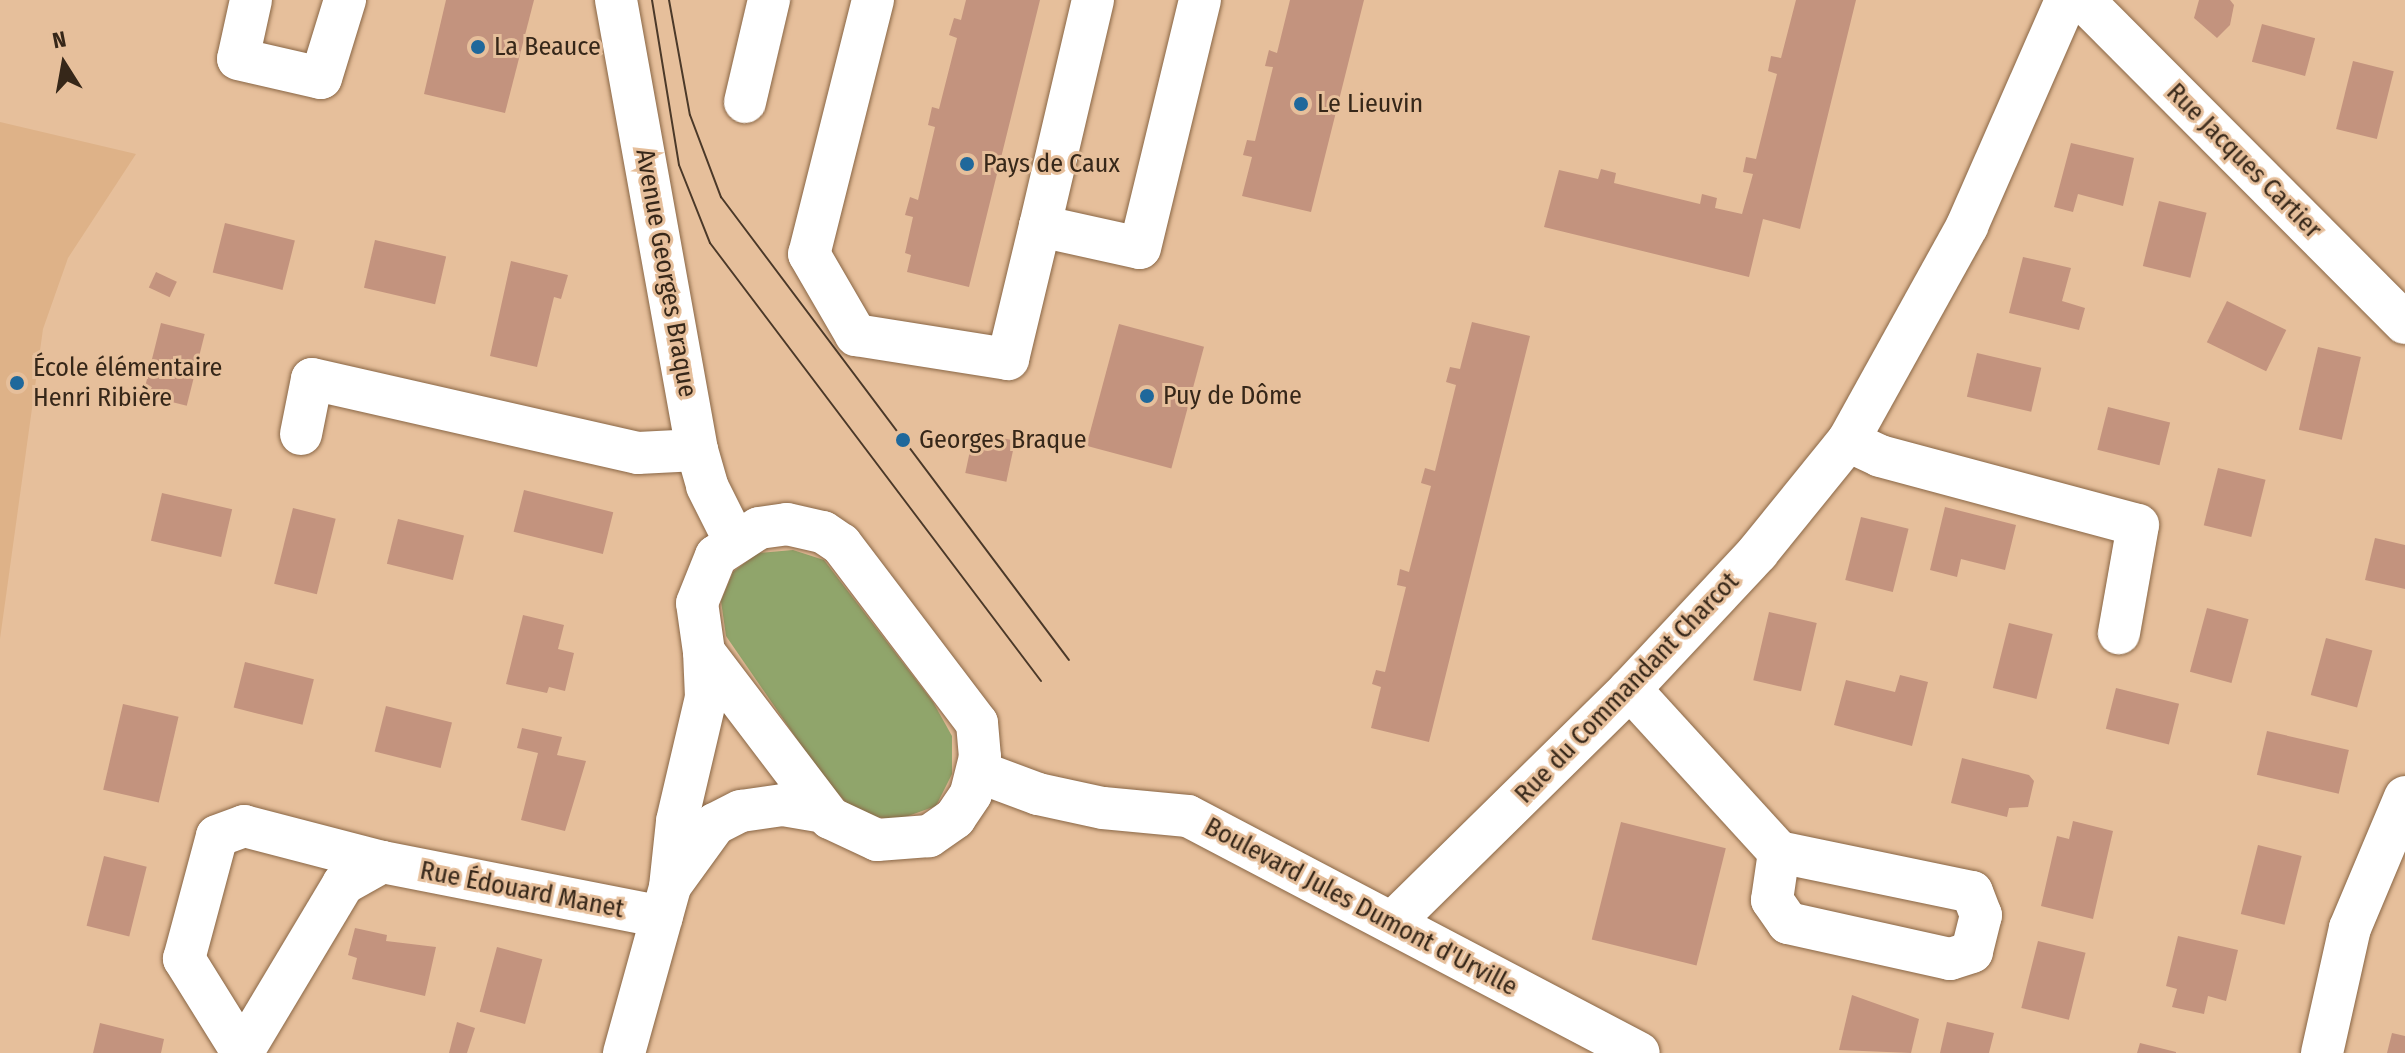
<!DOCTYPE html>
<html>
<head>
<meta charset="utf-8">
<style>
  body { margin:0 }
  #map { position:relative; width:2405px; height:1053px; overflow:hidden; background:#e6bf9b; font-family:"Fira Sans Condensed",sans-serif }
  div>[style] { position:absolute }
  .built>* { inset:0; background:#deb288 }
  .green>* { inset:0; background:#90a56b }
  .building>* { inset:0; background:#c3937e; transform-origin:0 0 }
  .roads { filter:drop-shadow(0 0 2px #896645) drop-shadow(0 0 2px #896645) }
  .minor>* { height:42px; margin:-21px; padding:0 21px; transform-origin:21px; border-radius:21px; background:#fff }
  .tram>* { height:2px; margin:-1px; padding:0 1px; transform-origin:1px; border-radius:1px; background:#4b3929 }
  .dots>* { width:22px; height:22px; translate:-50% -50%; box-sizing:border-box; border:4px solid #e6bf9b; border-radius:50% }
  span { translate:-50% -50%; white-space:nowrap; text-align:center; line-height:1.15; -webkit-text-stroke:6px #e6bf9b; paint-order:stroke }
  .poi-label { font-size:26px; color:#362719 }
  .left { translate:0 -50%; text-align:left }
  .street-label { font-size:26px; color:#362719 }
  .north { position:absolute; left:24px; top:24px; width:80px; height:80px; -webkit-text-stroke:6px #e6bf9b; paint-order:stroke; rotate:349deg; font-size:22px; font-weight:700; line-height:32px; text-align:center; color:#362719 }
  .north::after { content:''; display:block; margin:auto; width:28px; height:36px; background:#362719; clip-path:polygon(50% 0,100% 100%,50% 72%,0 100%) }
</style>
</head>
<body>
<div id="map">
  <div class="built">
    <i style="clip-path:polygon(0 122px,136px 154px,68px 258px,43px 329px,0 639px)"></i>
  </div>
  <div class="green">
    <i style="clip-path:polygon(793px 550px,824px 560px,933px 702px,952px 736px,952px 774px,936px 806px,897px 820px,857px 814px,825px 780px,726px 636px,721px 601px,733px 572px,758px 553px)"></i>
  </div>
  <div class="building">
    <i style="clip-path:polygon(446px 0,534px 0,505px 113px,424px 94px)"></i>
    <i style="clip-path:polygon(966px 0,1040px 0,969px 287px,907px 272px,911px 255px,905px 253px,913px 217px,905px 215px,910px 197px,918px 200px,935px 127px,928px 125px,932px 107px,939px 109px,957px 38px,949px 35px,954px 18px,961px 20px)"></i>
    <i style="clip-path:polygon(1290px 0,1364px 0,1311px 212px,1242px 196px,1252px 157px,1243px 155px,1247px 140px,1255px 141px,1273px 67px,1265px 66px,1269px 50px,1277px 53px)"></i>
    <i style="clip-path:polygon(1796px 0,1856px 0,1800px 229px,1763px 219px,1749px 277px,1544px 227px,1559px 170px,1598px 179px,1601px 169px,1616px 173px,1614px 183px,1700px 204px,1702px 194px,1717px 198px,1715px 208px,1742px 214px,1753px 174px,1743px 172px,1746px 157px,1756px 159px,1777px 74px,1768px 71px,1771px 56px,1781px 58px)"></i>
    <i style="clip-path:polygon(2199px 0,2230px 0,2234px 5px,2230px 25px,2217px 38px,2194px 18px)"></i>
    <i style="left:2262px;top:24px;width:55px;height:39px;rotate:15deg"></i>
    <i style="left:2353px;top:61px;width:42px;height:70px;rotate:14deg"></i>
    <i style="clip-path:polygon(2071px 143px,2134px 158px,2123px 206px,2078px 194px,2073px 212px,2054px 207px)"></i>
    <i style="left:2159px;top:201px;width:49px;height:67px;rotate:14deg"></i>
    <i style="left:225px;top:223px;width:72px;height:51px;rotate:14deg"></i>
    <i style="left:375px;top:240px;width:73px;height:49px;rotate:13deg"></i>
    <i style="clip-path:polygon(2023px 257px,2071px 268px,2062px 301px,2085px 308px,2079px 330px,2009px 313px)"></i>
    <i style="clip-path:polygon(511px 261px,568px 275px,561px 299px,554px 297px,537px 367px,490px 356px)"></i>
    <i style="left:156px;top:272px;width:23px;height:17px;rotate:25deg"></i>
    <i style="left:2227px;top:301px;width:66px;height:46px;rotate:26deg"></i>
    <i style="clip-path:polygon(1472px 322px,1530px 336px,1429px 742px,1371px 728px,1381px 687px,1372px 684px,1376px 670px,1385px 672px,1406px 587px,1397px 585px,1400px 569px,1409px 572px,1431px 486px,1421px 483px,1425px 468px,1435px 471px,1456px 385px,1446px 382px,1450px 367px,1460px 369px)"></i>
    <i style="left:161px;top:323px;width:45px;height:74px;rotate:14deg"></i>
    <i style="left:1119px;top:324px;width:88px;height:126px;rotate:15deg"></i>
    <i style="left:2318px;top:347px;width:44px;height:85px;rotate:13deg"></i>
    <i style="left:1977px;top:353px;width:66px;height:45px;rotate:13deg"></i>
    <i style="left:2108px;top:407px;width:64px;height:44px;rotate:14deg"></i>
    <i style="left:974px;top:432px;width:42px;height:42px;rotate:12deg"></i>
    <i style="left:2218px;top:468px;width:49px;height:59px;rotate:14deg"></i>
    <i style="left:524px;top:490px;width:92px;height:43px;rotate:14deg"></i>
    <i style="left:162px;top:493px;width:72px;height:49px;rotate:13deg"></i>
    <i style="clip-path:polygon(1945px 507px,2016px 525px,2005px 570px,1961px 559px,1957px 577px,1930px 570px)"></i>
    <i style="left:293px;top:508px;width:44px;height:78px;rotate:14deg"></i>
    <i style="left:1861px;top:517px;width:49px;height:65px;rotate:14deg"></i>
    <i style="left:398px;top:519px;width:68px;height:46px;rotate:14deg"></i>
    <i style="clip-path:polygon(2375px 538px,2405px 545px,2405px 589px,2365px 580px)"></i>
    <i style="left:2207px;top:608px;width:43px;height:66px;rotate:15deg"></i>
    <i style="left:1769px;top:612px;width:49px;height:70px;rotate:13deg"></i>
    <i style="clip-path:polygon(523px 615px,564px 625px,558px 649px,574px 653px,565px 691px,549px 687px,547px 693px,506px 684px)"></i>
    <i style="left:2009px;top:623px;width:45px;height:67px;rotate:14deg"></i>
    <i style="left:2326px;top:638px;width:48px;height:59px;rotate:15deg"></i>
    <i style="left:245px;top:662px;width:71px;height:47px;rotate:14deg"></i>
    <i style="clip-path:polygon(1900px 675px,1928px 682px,1912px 746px,1834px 725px,1846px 680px,1895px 692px)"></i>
    <i style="left:2116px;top:688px;width:65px;height:42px;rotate:14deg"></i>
    <i style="left:123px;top:704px;width:57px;height:88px;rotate:13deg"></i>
    <i style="left:386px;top:706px;width:68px;height:47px;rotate:14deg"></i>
    <i style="clip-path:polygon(522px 728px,562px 737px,557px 755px,586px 761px,565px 831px,521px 820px,538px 753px,517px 748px)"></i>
    <i style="left:2267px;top:731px;width:84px;height:45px;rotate:13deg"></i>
    <i style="clip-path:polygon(1962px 758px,2029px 775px,2034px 781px,2028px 807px,2009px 808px,2007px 817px,1951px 803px)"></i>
    <i style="clip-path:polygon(2073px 821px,2113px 831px,2093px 919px,2041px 906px,2057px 836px,2069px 839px)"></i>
    <i style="left:1621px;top:822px;width:108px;height:121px;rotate:14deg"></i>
    <i style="left:2258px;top:845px;width:45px;height:71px;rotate:14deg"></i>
    <i style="left:104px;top:856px;width:44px;height:72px;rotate:14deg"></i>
    <i style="clip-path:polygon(355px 928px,387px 935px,386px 941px,436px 947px,425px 996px,352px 979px,357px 958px,348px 955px)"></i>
    <i style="clip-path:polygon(2178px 936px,2238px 950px,2226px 1001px,2208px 996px,2204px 1014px,2172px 1007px,2177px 989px,2166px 986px)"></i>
    <i style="left:2038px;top:941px;width:49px;height:69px;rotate:14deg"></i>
    <i style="left:497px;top:947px;width:47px;height:67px;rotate:15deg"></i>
    <i style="clip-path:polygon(1852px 995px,1919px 1019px,1911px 1053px,1839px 1050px)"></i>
    <i style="clip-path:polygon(457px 1022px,475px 1028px,467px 1053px,449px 1053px)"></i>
    <i style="clip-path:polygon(1947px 1022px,1994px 1033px,1989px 1053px,1940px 1053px)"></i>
    <i style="clip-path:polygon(100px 1023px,164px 1039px,161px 1053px,93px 1053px)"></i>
    <i style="clip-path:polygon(2392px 1033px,2405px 1036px,2405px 1053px,2387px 1053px)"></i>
    <i style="clip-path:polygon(2140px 1043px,2176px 1052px,2176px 1053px,2137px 1053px)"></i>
  </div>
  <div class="roads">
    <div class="minor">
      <i style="left:251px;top:0;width:60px;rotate:102.4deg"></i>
      <i style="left:238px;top:59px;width:85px;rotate:12.9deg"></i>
      <i style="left:321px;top:78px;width:82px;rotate:-72.9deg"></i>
      <i style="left:616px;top:0;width:457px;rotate:79.8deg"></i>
      <i style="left:697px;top:450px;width:37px;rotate:74deg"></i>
      <i style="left:707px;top:486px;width:60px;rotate:63.4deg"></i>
      <i style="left:873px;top:0;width:262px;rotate:104.1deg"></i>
      <i style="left:809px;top:254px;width:94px;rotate:59.9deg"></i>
      <i style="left:856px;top:335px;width:154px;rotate:9deg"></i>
      <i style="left:1008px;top:359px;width:137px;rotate:-76.5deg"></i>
      <i style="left:1040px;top:226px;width:102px;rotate:12.4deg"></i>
      <i style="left:1140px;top:248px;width:255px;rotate:-76.4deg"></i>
      <i style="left:2083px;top:0;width:456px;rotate:45.1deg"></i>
      <i style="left:745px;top:102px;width:105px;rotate:-76.8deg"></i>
      <i style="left:1040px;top:226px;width:232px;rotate:-76.8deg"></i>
      <i style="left:301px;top:434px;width:56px;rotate:-78.7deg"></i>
      <i style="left:312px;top:379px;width:334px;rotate:12.8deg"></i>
      <i style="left:638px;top:453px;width:59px;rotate:-2.9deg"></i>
      <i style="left:1848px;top:441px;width:35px;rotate:25deg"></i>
      <i style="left:1880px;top:456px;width:267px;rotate:15deg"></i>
      <i style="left:2138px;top:525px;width:110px;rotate:100deg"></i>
      <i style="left:787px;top:524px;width:37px;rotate:13deg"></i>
      <i style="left:823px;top:532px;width:22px;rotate:34deg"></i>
      <i style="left:841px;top:544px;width:225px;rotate:52.8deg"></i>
      <i style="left:977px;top:723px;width:34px;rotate:85deg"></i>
      <i style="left:980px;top:757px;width:38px;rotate:104deg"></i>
      <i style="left:971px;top:794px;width:29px;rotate:124deg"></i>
      <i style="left:955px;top:818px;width:32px;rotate:145deg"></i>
      <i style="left:929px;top:836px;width:52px;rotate:175.6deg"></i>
      <i style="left:877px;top:840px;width:52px;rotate:-154.9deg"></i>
      <i style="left:830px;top:818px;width:208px;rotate:-127.2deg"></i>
      <i style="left:704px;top:652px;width:49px;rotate:-98.1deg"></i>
      <i style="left:697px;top:603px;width:51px;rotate:-68deg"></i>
      <i style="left:716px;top:556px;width:51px;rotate:-33.1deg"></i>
      <i style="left:759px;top:528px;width:28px;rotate:-8deg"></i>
      <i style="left:1630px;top:689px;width:221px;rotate:47.6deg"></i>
      <i style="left:1779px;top:852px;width:197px;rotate:11.7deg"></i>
      <i style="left:1972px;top:892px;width:25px;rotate:69deg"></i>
      <i style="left:1981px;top:915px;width:38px;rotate:104deg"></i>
      <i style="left:1972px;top:952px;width:23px;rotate:162deg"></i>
      <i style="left:1950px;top:959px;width:166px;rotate:-167.5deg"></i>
      <i style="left:1788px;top:923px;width:28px;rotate:-125deg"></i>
      <i style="left:1772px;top:900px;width:49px;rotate:-81.7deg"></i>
      <i style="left:979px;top:772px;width:63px;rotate:20.4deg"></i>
      <i style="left:1038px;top:794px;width:66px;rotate:12.2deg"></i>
      <i style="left:1103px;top:808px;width:85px;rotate:5.4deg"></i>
      <i style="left:1188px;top:816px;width:509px;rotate:27.72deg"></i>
      <i style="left:673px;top:882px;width:72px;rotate:-54.1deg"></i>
      <i style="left:715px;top:824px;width:29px;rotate:-27deg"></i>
      <i style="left:741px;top:811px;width:42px;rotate:-8.1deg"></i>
      <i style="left:783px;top:805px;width:42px;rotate:9.7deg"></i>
      <i style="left:1392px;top:923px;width:334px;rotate:-44.5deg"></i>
      <i style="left:1630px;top:689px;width:187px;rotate:-46.9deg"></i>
      <i style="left:1758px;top:552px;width:143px;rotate:-51deg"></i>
      <i style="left:1848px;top:441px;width:246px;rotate:-61deg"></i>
      <i style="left:1967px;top:226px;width:247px;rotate:-66.3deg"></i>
      <i style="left:242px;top:1052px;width:110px;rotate:-121.9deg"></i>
      <i style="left:184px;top:959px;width:127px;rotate:-75deg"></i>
      <i style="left:217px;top:836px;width:29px;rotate:-20deg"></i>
      <i style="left:244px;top:826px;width:143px;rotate:14.6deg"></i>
      <i style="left:242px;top:1053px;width:197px;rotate:-59.1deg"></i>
      <i style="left:343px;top:884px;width:45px;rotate:-29.4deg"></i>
      <i style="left:382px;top:862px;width:285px;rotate:11.1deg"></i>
      <i style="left:624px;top:1053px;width:172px;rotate:-74.5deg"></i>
      <i style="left:670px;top:887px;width:66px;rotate:-83.9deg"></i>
      <i style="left:677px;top:821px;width:127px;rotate:-76.8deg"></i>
      <i style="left:706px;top:697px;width:45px;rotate:-92.5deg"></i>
      <i style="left:2322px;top:1053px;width:128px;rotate:-77.4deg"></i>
      <i style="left:2350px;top:928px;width:142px;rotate:-67.2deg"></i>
    </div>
  </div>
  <div class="tram">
    <i style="left:652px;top:0;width:167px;rotate:80.7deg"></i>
    <i style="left:679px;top:165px;width:84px;rotate:68.3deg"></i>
    <i style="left:710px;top:243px;width:549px;rotate:52.92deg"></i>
    <i style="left:669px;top:0;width:117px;rotate:79.7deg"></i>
    <i style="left:690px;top:115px;width:88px;rotate:69.3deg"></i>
    <i style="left:721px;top:197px;width:579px;rotate:53.07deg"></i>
  </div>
  <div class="dots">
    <i style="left:478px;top:47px;background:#1f689b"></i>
    <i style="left:1301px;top:104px;background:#1f689b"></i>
    <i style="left:967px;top:164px;background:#1f689b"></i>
    <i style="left:17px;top:383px;background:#1f689b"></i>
    <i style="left:1147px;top:396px;background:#1f689b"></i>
    <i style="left:903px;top:440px;background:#1f689b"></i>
  </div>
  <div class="poi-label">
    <span class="left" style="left:494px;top:47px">La Beauce</span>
    <span class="left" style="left:1317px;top:104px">Le Lieuvin</span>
    <span class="left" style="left:983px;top:164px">Pays de Caux</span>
    <span class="left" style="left:33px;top:383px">École élémentaire<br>Henri Ribière</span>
    <span class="left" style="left:1163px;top:396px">Puy de Dôme</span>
    <span class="left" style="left:919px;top:440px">Georges Braque</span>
  </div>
  <div class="street-label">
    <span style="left:2244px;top:161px;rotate:45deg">Rue Jacques Cartier</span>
    <span style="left:666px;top:273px;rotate:80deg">Avenue Georges Braque</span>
    <span style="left:1627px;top:688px;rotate:-46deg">Rue du Commandant Charcot</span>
    <span style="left:522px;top:890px;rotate:11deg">Rue Édouard Manet</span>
    <span style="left:1361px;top:907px;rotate:28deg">Boulevard Jules Dumont d'Urville</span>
  </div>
  <div class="north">N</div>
</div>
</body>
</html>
